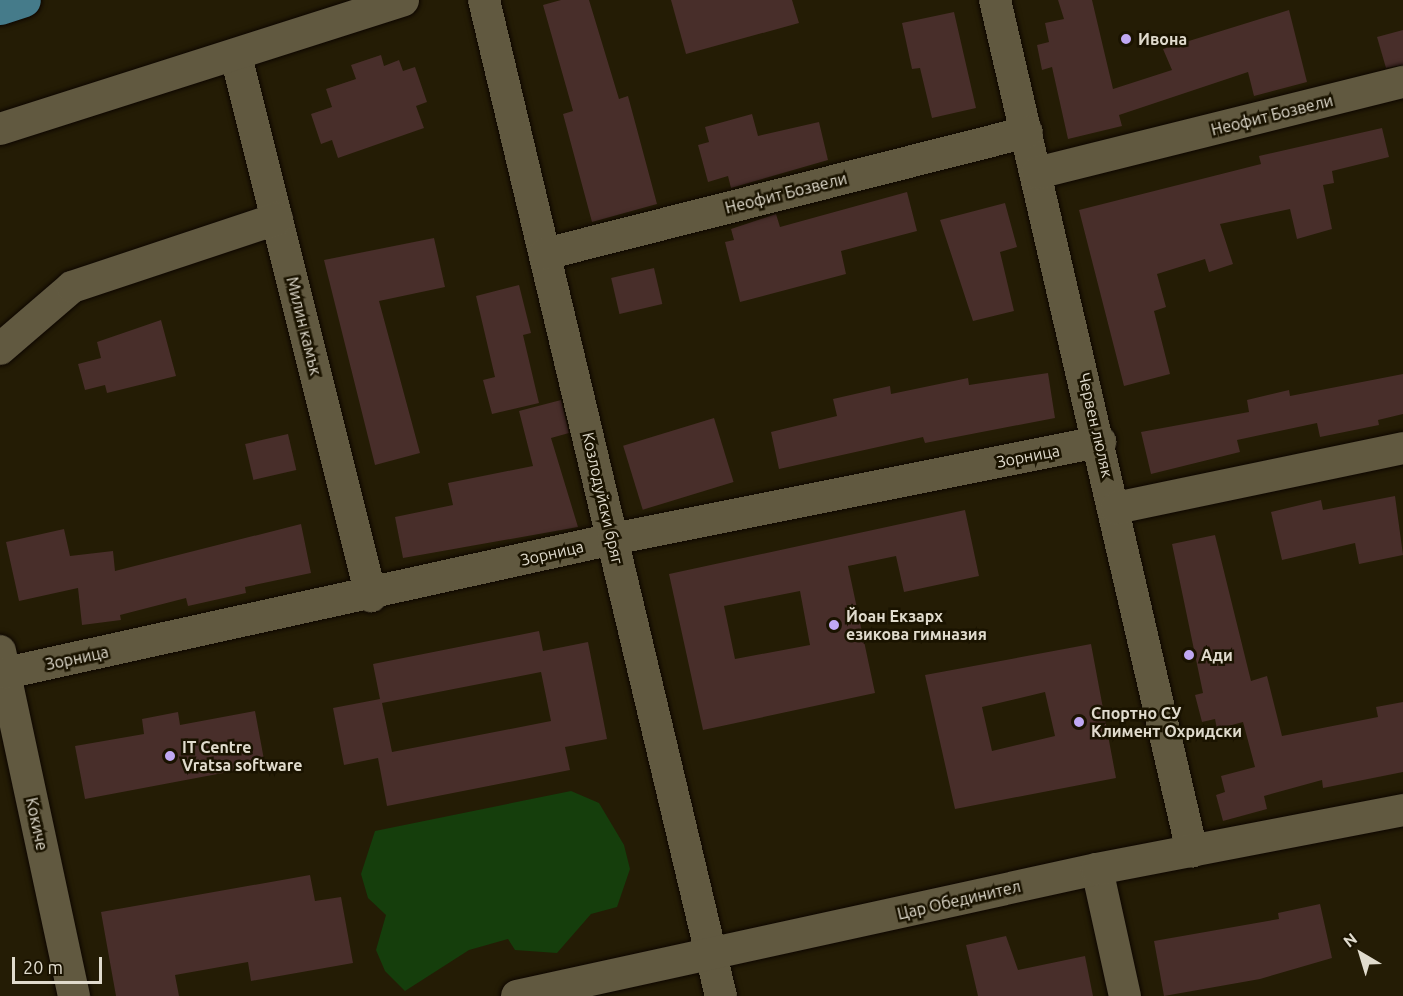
<!DOCTYPE html>
<html>
<head>
<meta charset="utf-8">
<style>
  body { margin:0 }
  #map { position:relative; width:1403px; height:996px; overflow:hidden; background:#241c05; font-family:Ubuntu,sans-serif }
  div>[style] { position:absolute }
  .green>* { inset:0; background:#153e0c }
  .building>* { inset:0; background:#482e2a; transform-origin:0 0 }
  .roads { filter:drop-shadow(0 0 2px #0d0600) drop-shadow(0 0 2px #0d0600) }
  .street>* { height:32px; margin:-16px; padding:0 16px; transform-origin:16px; border-radius:16px; background:#615940 }
  .primary>* { height:33px; margin:-16.5px; padding:0 16.5px; transform-origin:16.5px; border-radius:16.5px; background:#457b8a }
  .dots>* { width:16px; height:16px; translate:-50% -50%; box-sizing:border-box; border:3px solid #1a1300; border-radius:50% }
  span { translate:-50% -50%; white-space:nowrap; text-align:center; line-height:1.15; -webkit-text-stroke:5px #1a1300; paint-order:stroke }
  .poi-label { font-size:16px; color:#e0dbcd; font-weight:700 }
  .left { translate:0 -50%; text-align:left }
  .street-label { font-size:16px; color:#e0dbcd }
  .north { position:absolute; left:1331px; top:924px; width:60px; height:60px; -webkit-text-stroke:4px #1a1300; paint-order:stroke; rotate:322deg; font-size:16px; font-weight:700; line-height:24px; text-align:center; color:#e0dbcd }
  .north::after { content:''; display:block; margin:auto; width:21px; height:27px; background:#e0dbcd; clip-path:polygon(50% 0,100% 100%,50% 72%,0 100%) }
  .scale { position:absolute; left:12px; top:957px; width:90px; height:27px; box-sizing:border-box; border:3px solid #e0dbcd; border-top:0; padding-left:8px; font-size:18px; line-height:21px; white-space:nowrap; color:#e0dbcd; -webkit-text-stroke:4px #1a1300; paint-order:stroke }
</style>
</head>
<body>
<div id="map">
  <div class="green">
    <i style="clip-path:polygon(571px 791px,599px 803px,624px 845px,630px 869px,617px 907px,591px 914px,557px 953px,515px 950px,508px 939px,469px 950px,405px 991px,385px 971px,376px 950px,386px 915px,368px 898px,361px 874px,375px 831px)"></i>
  </div>
  <div class="building">
    <i style="clip-path:polygon(561px 0,589px 0,619px 99px,628px 96px,657px 204px,592px 222px,563px 114px,573px 111px,543px 5px)"></i>
    <i style="clip-path:polygon(671px 0,792px 0,799px 23px,686px 54px)"></i>
    <i style="clip-path:polygon(1058px 0,1092px 0,1113px 89px,1172px 70px,1163px 49px,1289px 10px,1307px 82px,1254px 96px,1248px 72px,1119px 115px,1122px 126px,1068px 139px,1052px 67px,1042px 70px,1037px 45px,1049px 42px,1045px 23px,1064px 19px)"></i>
    <i style="clip-path:polygon(954px 12px,976px 108px,932px 118px,920px 68px,912px 69px,902px 23px)"></i>
    <i style="clip-path:polygon(1403px 30px,1403px 65px,1386px 68px,1377px 37px)"></i>
    <i style="clip-path:polygon(381px 55px,384px 66px,399px 60px,403px 71px,415px 67px,427px 102px,416px 106px,424px 128px,338px 158px,332px 140px,321px 144px,311px 114px,332px 107px,326px 89px,356px 79px,351px 65px)"></i>
    <i style="clip-path:polygon(752px 114px,758px 136px,819px 122px,828px 160px,731px 188px,728px 176px,708px 182px,698px 145px,709px 142px,705px 127px)"></i>
    <i style="clip-path:polygon(1382px 128px,1389px 157px,1332px 171px,1334px 183px,1323px 185px,1332px 229px,1297px 239px,1290px 209px,1220px 224px,1233px 264px,1209px 272px,1205px 259px,1157px 274px,1166px 307px,1154px 311px,1170px 374px,1124px 386px,1079px 210px,1261px 164px,1259px 156px)"></i>
    <i style="clip-path:polygon(907px 192px,917px 231px,841px 251px,846px 274px,740px 302px,725px 242px,734px 240px,731px 229px,776px 214px,780px 227px)"></i>
    <i style="clip-path:polygon(1005px 203px,1017px 247px,1000px 252px,1014px 311px,973px 321px,940px 220px)"></i>
    <i style="clip-path:polygon(434px 238px,445px 287px,379px 301px,420px 453px,375px 465px,324px 260px)"></i>
    <i style="left:654px;top:268px;width:37px;height:44px;rotate:77deg"></i>
    <i style="clip-path:polygon(519px 285px,531px 333px,523px 335px,539px 403px,492px 414px,483px 380px,495px 377px,476px 296px)"></i>
    <i style="clip-path:polygon(161px 320px,176px 376px,107px 393px,105px 385px,85px 390px,78px 364px,101px 358px,97px 342px)"></i>
    <i style="clip-path:polygon(1048px 373px,1055px 418px,925px 443px,923px 437px,779px 469px,771px 432px,837px 416px,833px 399px,890px 386px,891px 394px,968px 378px,969px 385px)"></i>
    <i style="clip-path:polygon(1403px 374px,1403px 414px,1378px 420px,1379px 425px,1320px 437px,1317px 423px,1237px 440px,1240px 452px,1151px 474px,1141px 432px,1249px 412px,1247px 400px,1289px 390px,1290px 396px)"></i>
    <i style="clip-path:polygon(561px 400px,569px 433px,551px 438px,578px 527px,403px 558px,395px 517px,453px 505px,448px 483px,533px 466px,519px 411px)"></i>
    <i style="left:714px;top:418px;width:67px;height:95px;rotate:73deg"></i>
    <i style="left:288px;top:434px;width:37px;height:44px;rotate:77deg"></i>
    <i style="clip-path:polygon(1395px 496px,1403px 555px,1359px 564px,1355px 543px,1282px 560px,1271px 512px,1321px 500px,1323px 510px)"></i>
    <i style="clip-path:polygon(evenodd,965px 510px,979px 576px,904px 592px,896px 556px,848px 566px,875px 693px,703px 730px,669px 574px,965px 510px,800px 591px,810px 645px,735px 659px,724px 606px,800px 591px)"></i>
    <i style="clip-path:polygon(301px 524px,311px 573px,245px 587px,246px 593px,188px 606px,186px 598px,120px 615px,121px 620px,82px 625px,78px 588px,19px 601px,6px 542px,64px 529px,70px 556px,113px 551px,115px 571px)"></i>
    <i style="clip-path:polygon(1215px 535px,1251px 681px,1267px 676px,1282px 736px,1378px 717px,1376px 707px,1403px 702px,1403px 772px,1323px 788px,1322px 780px,1264px 796px,1267px 809px,1223px 821px,1216px 795px,1225px 792px,1221px 776px,1255px 767px,1243px 722px,1217px 729px,1215px 719px,1202px 722px,1195px 695px,1203px 693px,1172px 544px)"></i>
    <i style="clip-path:polygon(evenodd,539px 631px,543px 651px,588px 642px,607px 739px,565px 747px,570px 770px,387px 806px,378px 758px,344px 765px,333px 708px,380px 699px,373px 664px,539px 631px,541px 672px,551px 721px,392px 752px,382px 703px,541px 672px)"></i>
    <i style="clip-path:polygon(evenodd,1091px 644px,1116px 778px,955px 809px,925px 675px,1091px 644px,1045px 692px,1055px 736px,992px 751px,982px 707px,1045px 692px)"></i>
    <i style="clip-path:polygon(255px 711px,265px 765px,85px 799px,75px 746px,144px 734px,142px 719px,178px 712px,180px 725px)"></i>
    <i style="clip-path:polygon(310px 875px,315px 901px,341px 897px,353px 963px,251px 981px,248px 962px,175px 975px,179px 996px,116px 996px,101px 912px)"></i>
    <i style="clip-path:polygon(1320px 904px,1332px 958px,1260px 979px,1164px 996px,1154px 941px,1279px 919px,1278px 913px)"></i>
    <i style="clip-path:polygon(1006px 936px,1018px 970px,1085px 956px,1093px 996px,978px 996px,966px 945px)"></i>
  </div>
  <div class="roads">
    <div class="street">
      <i style="left:484px;top:0;width:1024px;rotate:76.62deg"></i>
      <i style="left:995px;top:0;width:874px;rotate:76.97deg"></i>
      <i style="left:236px;top:56px;width:557px;rotate:75.96deg"></i>
      <i style="left:0;top:129px;width:423px;rotate:-17.7deg"></i>
      <i style="left:1037px;top:173px;width:377px;rotate:-14deg"></i>
      <i style="left:545px;top:254px;width:497px;rotate:-14.2deg"></i>
      <i style="left:0;top:349px;width:95px;rotate:-40.7deg"></i>
      <i style="left:72px;top:287px;width:216px;rotate:-18.4deg"></i>
      <i style="left:1116px;top:508px;width:293px;rotate:-11.8deg"></i>
      <i style="left:0;top:651px;width:353px;rotate:77.9deg"></i>
      <i style="left:6px;top:673px;width:622px;rotate:-12.45deg"></i>
      <i style="left:613px;top:539px;width:497px;rotate:-11.3deg"></i>
      <i style="left:1097px;top:869px;width:130px;rotate:77.6deg"></i>
      <i style="left:517px;top:996px;width:594px;rotate:-12.35deg"></i>
      <i style="left:1097px;top:869px;width:312px;rotate:-10.9deg"></i>
    </div>
    <div class="primary">
      <i style="left:0;top:8px;width:25px;rotate:-18deg"></i>
    </div>
  </div>
  <div class="dots">
    <i style="left:1126px;top:39px;background:#c0a8f3"></i>
    <i style="left:834px;top:625px;background:#c0a8f3"></i>
    <i style="left:1189px;top:655px;background:#c0a8f3"></i>
    <i style="left:1079px;top:722px;background:#c0a8f3"></i>
    <i style="left:170px;top:756px;background:#c0a8f3"></i>
  </div>
  <div class="poi-label">
    <span class="left" style="left:1138px;top:39px">Ивона</span>
    <span class="left" style="left:846px;top:625px">Йоан Екзарх<br>езикова гимназия</span>
    <span class="left" style="left:1201px;top:655px">Ади</span>
    <span class="left" style="left:1091px;top:722px">Спортно СУ<br>Климент Охридски</span>
    <span class="left" style="left:182px;top:756px">IT Centre<br>Vratsa software</span>
  </div>
  <div class="street-label">
    <span style="left:1272px;top:115px;rotate:-14deg">Неофит Бозвели</span>
    <span style="left:786px;top:193px;rotate:-14deg">Неофит Бозвели</span>
    <span style="left:304px;top:326px;rotate:76deg">Милин камък</span>
    <span style="left:1096px;top:425px;rotate:77deg">Червен люляк</span>
    <span style="left:1028px;top:456px;rotate:-11deg">Зорница</span>
    <span style="left:603px;top:498px;rotate:77deg">Козлодуйски бряг</span>
    <span style="left:552px;top:553px;rotate:-13deg">Зорница</span>
    <span style="left:77px;top:658px;rotate:-12deg">Зорница</span>
    <span style="left:37px;top:824px;rotate:78deg">Кокиче</span>
    <span style="left:959px;top:900px;rotate:-13deg">Цар Обединител</span>
  </div>
  <div class="north">N</div>
  <div class="scale">20 m</div>
</div>
</body>
</html>
